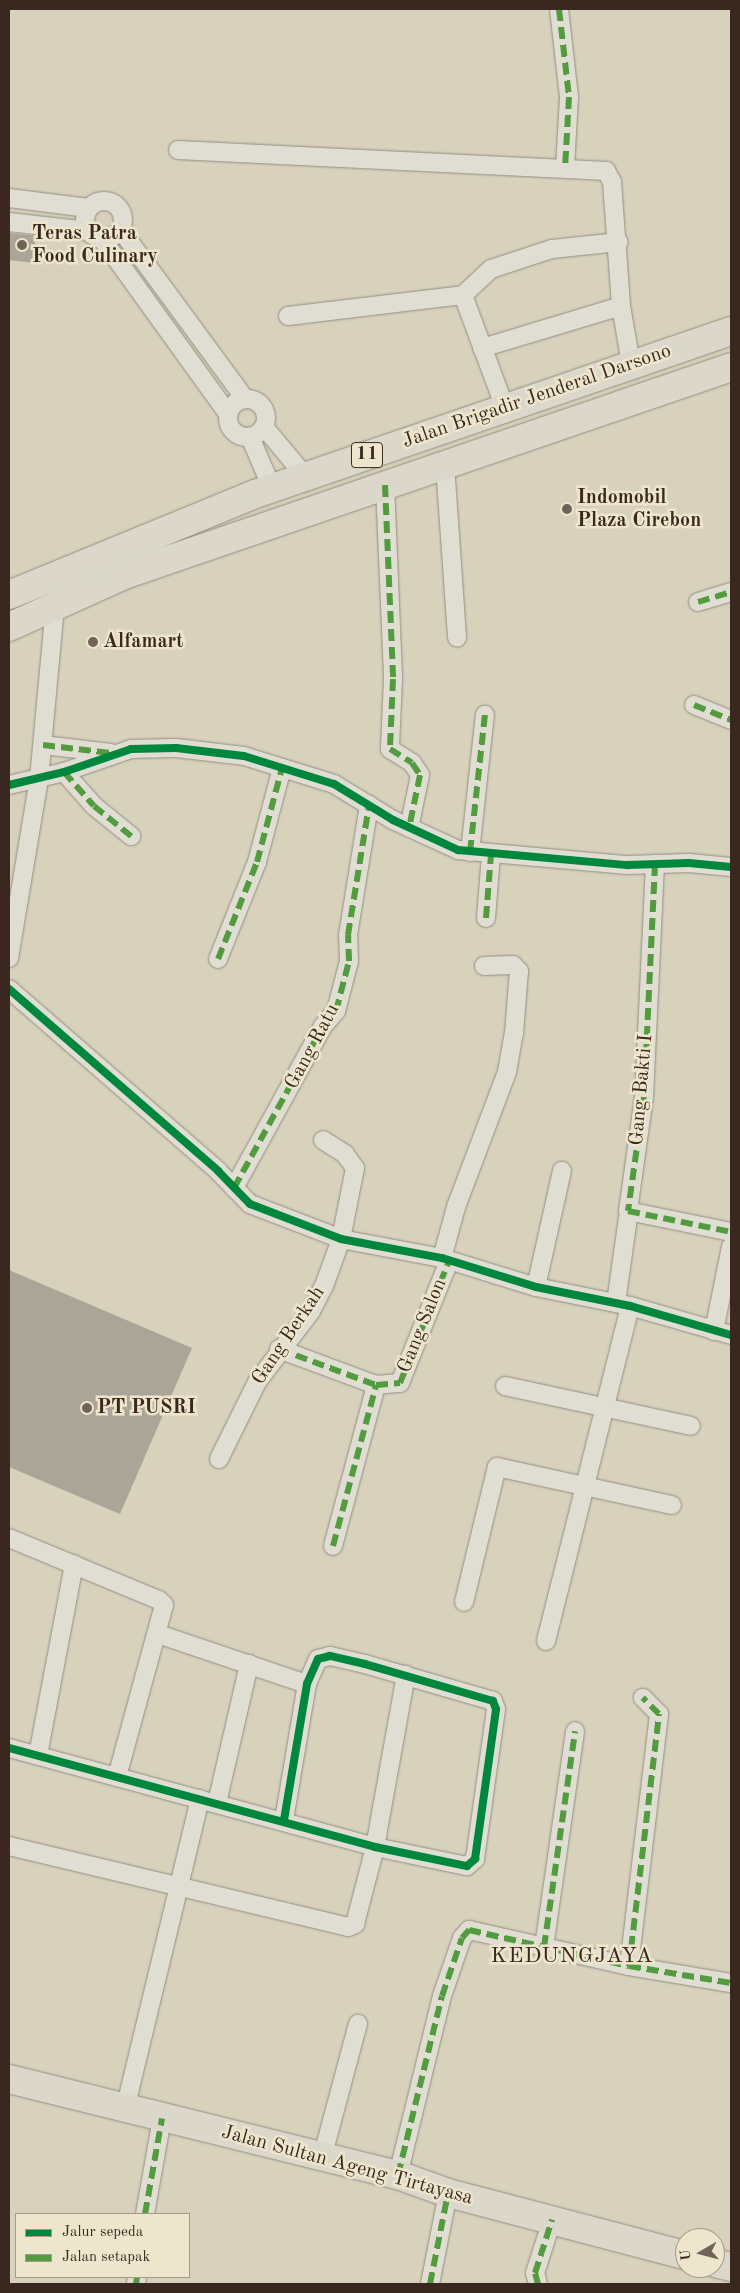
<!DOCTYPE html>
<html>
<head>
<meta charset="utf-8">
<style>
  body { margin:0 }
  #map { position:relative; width:740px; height:2293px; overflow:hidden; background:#d8d2bc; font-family:"Old Standard TT",serif }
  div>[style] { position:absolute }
  .building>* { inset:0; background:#aaa597; transform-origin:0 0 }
  .roads { filter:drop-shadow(0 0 1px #938d80) drop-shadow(0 0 1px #938d80) }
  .street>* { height:18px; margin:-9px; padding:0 9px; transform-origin:9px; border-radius:9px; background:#e0ded3 }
  .street>.ring { margin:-9px; padding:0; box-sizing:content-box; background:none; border:18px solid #e0ded3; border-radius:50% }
  .primary>* { height:28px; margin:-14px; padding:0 14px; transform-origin:14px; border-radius:14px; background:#dbd8cb }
  .highway>* { height:28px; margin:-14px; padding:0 14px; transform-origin:14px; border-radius:14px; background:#dbd8cb }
  .quiet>* { height:6px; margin-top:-3px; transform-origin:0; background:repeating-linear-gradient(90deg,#529c3f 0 12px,transparent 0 18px) }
  .cycleway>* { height:8px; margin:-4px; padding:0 4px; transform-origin:4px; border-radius:4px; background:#00873e }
  .dots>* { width:14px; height:14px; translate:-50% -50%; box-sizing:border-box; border:2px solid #ede6cc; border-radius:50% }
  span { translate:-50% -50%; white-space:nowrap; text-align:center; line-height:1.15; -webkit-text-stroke:5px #ede6cc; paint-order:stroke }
  .shield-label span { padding:1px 4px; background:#ede6cc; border:1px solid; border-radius:4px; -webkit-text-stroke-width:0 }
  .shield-label { font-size:19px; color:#3a2720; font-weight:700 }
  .poi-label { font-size:20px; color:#3a2720; font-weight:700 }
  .left { translate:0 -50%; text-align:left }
  .street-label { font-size:20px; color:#3a2720 }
  .quarter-label { font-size:22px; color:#3a2720; letter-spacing:1px }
  .frame { position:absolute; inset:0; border:10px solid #3a2720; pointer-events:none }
  .legend { position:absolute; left:15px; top:2213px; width:175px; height:65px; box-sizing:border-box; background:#ede6cc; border:1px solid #a59a87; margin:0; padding:6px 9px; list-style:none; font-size:15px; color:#3a2720 }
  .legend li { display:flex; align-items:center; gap:10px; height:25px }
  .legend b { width:25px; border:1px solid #a59a87 }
  .north { position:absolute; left:675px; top:2228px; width:50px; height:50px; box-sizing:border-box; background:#ede6cc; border:1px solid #a59a87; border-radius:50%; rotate:262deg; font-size:14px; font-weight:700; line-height:20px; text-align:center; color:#3a2720 }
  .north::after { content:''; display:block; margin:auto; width:18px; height:22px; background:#716357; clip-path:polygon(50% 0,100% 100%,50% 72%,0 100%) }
</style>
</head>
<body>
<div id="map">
  <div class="building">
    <i style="left:9px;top:233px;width:27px;height:27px;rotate:6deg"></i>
    <i style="clip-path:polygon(9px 1270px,192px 1348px,120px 1514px,9px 1467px)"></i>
  </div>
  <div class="roads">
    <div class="street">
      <i style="left:559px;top:9px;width:89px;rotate:83.5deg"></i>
      <i style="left:569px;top:97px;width:71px;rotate:93.2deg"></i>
      <i style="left:178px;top:150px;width:429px;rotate:2.8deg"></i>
      <i style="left:606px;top:171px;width:13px;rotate:61deg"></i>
      <i style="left:612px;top:182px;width:124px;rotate:85.8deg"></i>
      <i style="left:621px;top:306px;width:59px;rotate:80.2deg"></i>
      <i style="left:9px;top:198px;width:80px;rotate:7.2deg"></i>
      <i class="ring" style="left:85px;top:201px;width:20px;height:20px"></i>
      <i style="left:9px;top:222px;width:80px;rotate:6.5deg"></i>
      <i style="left:121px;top:230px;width:210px;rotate:53.7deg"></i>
      <i style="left:102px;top:239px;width:216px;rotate:54.2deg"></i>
      <i style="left:463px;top:295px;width:121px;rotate:69.6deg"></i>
      <i style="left:288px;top:316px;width:176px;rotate:-6.8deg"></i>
      <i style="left:463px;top:295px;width:38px;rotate:-43deg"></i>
      <i style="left:491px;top:269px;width:64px;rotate:-18.2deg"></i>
      <i style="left:552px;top:249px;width:67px;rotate:-6deg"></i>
      <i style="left:482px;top:348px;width:145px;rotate:-16.8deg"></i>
      <i class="ring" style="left:228px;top:399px;width:20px;height:20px"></i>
      <i style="left:264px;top:427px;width:64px;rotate:50.1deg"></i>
      <i style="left:250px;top:437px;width:56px;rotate:66.7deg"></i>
      <i style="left:445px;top:465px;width:173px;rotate:86deg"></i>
      <i style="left:385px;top:485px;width:194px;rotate:87.6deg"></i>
      <i style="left:393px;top:679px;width:70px;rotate:92.5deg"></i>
      <i style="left:390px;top:749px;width:26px;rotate:32deg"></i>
      <i style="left:412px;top:763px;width:14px;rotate:56deg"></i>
      <i style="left:420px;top:775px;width:54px;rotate:101.7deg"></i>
      <i style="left:698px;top:602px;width:34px;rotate:-17deg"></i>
      <i style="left:694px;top:705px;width:40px;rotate:22deg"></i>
      <i style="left:43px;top:745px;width:68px;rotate:6.7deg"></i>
      <i style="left:64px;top:772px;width:45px;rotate:48.6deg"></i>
      <i style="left:94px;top:806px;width:48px;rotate:39deg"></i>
      <i style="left:9px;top:785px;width:57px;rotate:-13.3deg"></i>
      <i style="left:64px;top:772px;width:71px;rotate:-18.9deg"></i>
      <i style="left:131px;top:749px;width:45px;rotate:-1.3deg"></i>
      <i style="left:176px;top:748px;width:68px;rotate:6.7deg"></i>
      <i style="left:244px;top:756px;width:94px;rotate:17.3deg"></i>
      <i style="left:334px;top:784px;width:69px;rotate:31.4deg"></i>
      <i style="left:393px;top:820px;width:72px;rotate:24.8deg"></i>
      <i style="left:458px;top:850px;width:170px;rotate:5.1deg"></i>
      <i style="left:627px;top:865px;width:62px;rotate:-1.8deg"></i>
      <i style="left:689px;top:863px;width:42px;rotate:5.4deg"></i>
      <i style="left:470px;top:852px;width:138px;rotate:-83.8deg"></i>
      <i style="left:655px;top:864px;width:233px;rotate:92.7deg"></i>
      <i style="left:644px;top:1097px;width:115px;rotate:98deg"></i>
      <i style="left:628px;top:1211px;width:105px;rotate:11.5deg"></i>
      <i style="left:486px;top:918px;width:64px;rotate:-85.5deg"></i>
      <i style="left:9px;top:958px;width:181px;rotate:-80.5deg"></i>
      <i style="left:39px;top:779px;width:175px;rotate:-84.7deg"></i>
      <i style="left:218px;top:959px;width:105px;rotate:-68.1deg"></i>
      <i style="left:257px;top:862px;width:97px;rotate:-75.1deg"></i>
      <i style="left:9px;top:989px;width:277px;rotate:41deg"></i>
      <i style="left:218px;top:1171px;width:46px;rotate:45.9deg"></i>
      <i style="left:250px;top:1204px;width:97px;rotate:21deg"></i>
      <i style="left:341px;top:1239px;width:103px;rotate:10.7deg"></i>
      <i style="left:442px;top:1258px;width:98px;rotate:17.1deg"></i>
      <i style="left:536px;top:1287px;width:96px;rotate:11.4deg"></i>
      <i style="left:630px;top:1306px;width:105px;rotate:16deg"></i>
      <i style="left:234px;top:1188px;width:185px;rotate:-61.2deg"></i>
      <i style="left:323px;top:1026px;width:20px;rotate:-49deg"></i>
      <i style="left:336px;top:1011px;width:52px;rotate:-75.4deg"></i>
      <i style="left:349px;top:961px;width:26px;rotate:-92deg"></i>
      <i style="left:348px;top:935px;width:132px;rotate:-80.8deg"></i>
      <i style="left:442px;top:1258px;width:53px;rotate:-74.6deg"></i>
      <i style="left:456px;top:1207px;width:144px;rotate:-69.3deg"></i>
      <i style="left:507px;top:1072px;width:39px;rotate:-80deg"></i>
      <i style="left:514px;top:1034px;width:63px;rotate:-85.5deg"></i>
      <i style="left:519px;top:971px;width:8px;rotate:-135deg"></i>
      <i style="left:513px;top:965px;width:29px;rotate:178deg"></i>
      <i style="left:536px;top:1287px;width:119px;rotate:-77.4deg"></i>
      <i style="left:616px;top:1303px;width:86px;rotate:-82deg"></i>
      <i style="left:714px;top:1331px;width:86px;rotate:-78.6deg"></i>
      <i style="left:279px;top:1349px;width:103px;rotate:20.4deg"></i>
      <i style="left:376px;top:1385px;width:24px;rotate:-5deg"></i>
      <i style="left:400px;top:1383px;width:131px;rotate:-68.1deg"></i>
      <i style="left:505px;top:1386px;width:190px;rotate:12.1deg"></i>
      <i style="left:219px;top:1459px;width:86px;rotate:-63.7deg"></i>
      <i style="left:257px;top:1382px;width:89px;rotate:-52.7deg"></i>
      <i style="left:311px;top:1311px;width:28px;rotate:-63deg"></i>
      <i style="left:324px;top:1286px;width:50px;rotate:-70.1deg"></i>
      <i style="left:341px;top:1239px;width:72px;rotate:-78.8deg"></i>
      <i style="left:355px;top:1168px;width:17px;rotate:-126deg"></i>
      <i style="left:345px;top:1154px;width:26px;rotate:-148deg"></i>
      <i style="left:9px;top:1538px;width:162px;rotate:22.5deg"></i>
      <i style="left:159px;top:1600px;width:7px;rotate:45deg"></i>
      <i style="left:164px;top:1605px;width:178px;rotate:105.3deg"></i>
      <i style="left:333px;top:1546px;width:167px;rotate:-75deg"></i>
      <i style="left:464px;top:1602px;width:139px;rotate:-76.3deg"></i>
      <i style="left:497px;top:1467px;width:179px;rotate:12.3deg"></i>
      <i style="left:158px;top:1634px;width:157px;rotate:18.6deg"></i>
      <i style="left:546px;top:1641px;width:345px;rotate:-75.9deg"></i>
      <i style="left:9px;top:1748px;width:379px;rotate:15.1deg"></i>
      <i style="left:375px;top:1847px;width:94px;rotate:11.7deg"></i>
      <i style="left:467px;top:1866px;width:11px;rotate:-41deg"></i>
      <i style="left:475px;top:1859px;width:151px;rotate:-82deg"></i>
      <i style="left:496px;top:1709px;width:9px;rotate:-111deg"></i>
      <i style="left:493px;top:1701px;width:133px;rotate:-163.9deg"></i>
      <i style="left:365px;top:1664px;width:36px;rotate:-167deg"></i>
      <i style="left:330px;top:1656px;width:12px;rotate:166deg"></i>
      <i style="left:318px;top:1659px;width:27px;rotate:114deg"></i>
      <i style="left:307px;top:1684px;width:138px;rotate:99.6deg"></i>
      <i style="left:38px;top:1755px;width:194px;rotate:-79.3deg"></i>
      <i style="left:217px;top:1803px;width:143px;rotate:-77deg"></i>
      <i style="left:9px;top:1846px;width:349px;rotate:13.4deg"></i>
      <i style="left:348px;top:1927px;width:8px;rotate:-23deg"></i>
      <i style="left:355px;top:1924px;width:80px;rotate:-75.4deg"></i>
      <i style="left:375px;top:1847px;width:175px;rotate:-79.8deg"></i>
      <i style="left:544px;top:1947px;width:218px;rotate:-81.8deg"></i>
      <i style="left:629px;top:1966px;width:254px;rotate:-83.2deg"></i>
      <i style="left:659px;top:1714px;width:23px;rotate:-135deg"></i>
      <i style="left:125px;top:2109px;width:319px;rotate:-76.4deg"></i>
      <i style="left:322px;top:2158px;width:139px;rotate:-75deg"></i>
      <i style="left:398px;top:2175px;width:184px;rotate:-76.2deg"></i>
      <i style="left:442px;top:1996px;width:61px;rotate:-71deg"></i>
      <i style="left:462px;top:1938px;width:11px;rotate:-49deg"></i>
      <i style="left:469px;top:1930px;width:164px;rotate:12.7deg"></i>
      <i style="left:629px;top:1966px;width:103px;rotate:9.5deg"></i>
      <i style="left:145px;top:2214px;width:97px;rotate:-79.9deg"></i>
      <i style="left:136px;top:2284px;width:7px;rotate:-82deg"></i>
      <i style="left:430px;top:2284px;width:93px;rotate:-78.8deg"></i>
      <i style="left:538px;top:2284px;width:11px;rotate:-105deg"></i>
      <i style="left:535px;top:2273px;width:56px;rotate:-72.2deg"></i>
    </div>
    <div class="primary">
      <i style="left:9px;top:2079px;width:401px;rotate:13.9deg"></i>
      <i style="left:398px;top:2175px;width:53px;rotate:19.8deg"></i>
      <i style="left:448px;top:2193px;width:245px;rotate:14.7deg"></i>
      <i style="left:715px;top:2263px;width:16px;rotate:14deg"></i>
    </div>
    <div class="highway">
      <i style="left:9px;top:595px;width:266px;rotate:-22.3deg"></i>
      <i style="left:255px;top:494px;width:503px;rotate:-18.9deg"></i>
      <i style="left:9px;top:627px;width:126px;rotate:-24.3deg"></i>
      <i style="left:124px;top:575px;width:642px;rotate:-18.91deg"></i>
    </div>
  </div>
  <div class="quiet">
    <i style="left:559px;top:9px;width:89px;rotate:83.5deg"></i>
    <i style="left:569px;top:97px;width:71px;rotate:93.2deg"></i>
    <i style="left:385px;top:485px;width:194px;rotate:87.6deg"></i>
    <i style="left:393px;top:679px;width:70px;rotate:92.5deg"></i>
    <i style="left:390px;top:749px;width:26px;rotate:32deg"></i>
    <i style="left:412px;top:763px;width:14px;rotate:56deg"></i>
    <i style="left:420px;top:775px;width:54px;rotate:101.7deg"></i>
    <i style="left:698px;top:602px;width:34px;rotate:-17deg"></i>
    <i style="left:694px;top:705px;width:40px;rotate:22deg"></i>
    <i style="left:43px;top:745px;width:68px;rotate:6.7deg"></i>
    <i style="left:64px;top:772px;width:45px;rotate:48.6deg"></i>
    <i style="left:94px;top:806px;width:48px;rotate:39deg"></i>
    <i style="left:470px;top:852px;width:138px;rotate:-83.8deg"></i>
    <i style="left:655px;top:864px;width:233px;rotate:92.7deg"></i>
    <i style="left:644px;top:1097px;width:115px;rotate:98deg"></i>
    <i style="left:628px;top:1211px;width:105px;rotate:11.5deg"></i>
    <i style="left:486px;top:918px;width:64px;rotate:-85.5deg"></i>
    <i style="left:491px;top:854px;width:4px;rotate:-166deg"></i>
    <i style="left:218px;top:959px;width:105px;rotate:-68.1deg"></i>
    <i style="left:257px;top:862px;width:97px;rotate:-75.1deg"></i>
    <i style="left:234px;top:1188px;width:185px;rotate:-61.2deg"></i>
    <i style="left:323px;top:1026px;width:20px;rotate:-49deg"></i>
    <i style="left:336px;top:1011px;width:52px;rotate:-75.4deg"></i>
    <i style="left:349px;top:961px;width:26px;rotate:-92deg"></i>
    <i style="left:348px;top:935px;width:132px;rotate:-80.8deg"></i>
    <i style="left:279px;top:1349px;width:103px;rotate:20.4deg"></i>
    <i style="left:376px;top:1385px;width:24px;rotate:-5deg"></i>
    <i style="left:400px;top:1383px;width:131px;rotate:-68.1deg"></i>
    <i style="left:333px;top:1546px;width:167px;rotate:-75deg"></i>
    <i style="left:544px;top:1947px;width:218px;rotate:-81.8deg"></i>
    <i style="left:629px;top:1966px;width:254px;rotate:-83.2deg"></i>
    <i style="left:659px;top:1714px;width:23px;rotate:-135deg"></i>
    <i style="left:398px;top:2175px;width:184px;rotate:-76.2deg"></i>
    <i style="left:442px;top:1996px;width:61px;rotate:-71deg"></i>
    <i style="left:462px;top:1938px;width:11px;rotate:-49deg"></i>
    <i style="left:469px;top:1930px;width:164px;rotate:12.7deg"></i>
    <i style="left:629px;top:1966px;width:103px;rotate:9.5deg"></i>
    <i style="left:145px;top:2214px;width:97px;rotate:-79.9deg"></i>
    <i style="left:136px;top:2284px;width:7px;rotate:-82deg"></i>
    <i style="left:430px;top:2284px;width:93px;rotate:-78.8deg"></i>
    <i style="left:538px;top:2284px;width:11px;rotate:-105deg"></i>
    <i style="left:535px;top:2273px;width:56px;rotate:-72.2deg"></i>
  </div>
  <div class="cycleway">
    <i style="left:9px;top:785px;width:57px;rotate:-13.3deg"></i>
    <i style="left:64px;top:772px;width:71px;rotate:-18.9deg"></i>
    <i style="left:131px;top:749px;width:45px;rotate:-1.3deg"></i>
    <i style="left:176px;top:748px;width:68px;rotate:6.7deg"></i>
    <i style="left:244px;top:756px;width:94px;rotate:17.3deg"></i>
    <i style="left:334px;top:784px;width:69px;rotate:31.4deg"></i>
    <i style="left:393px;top:820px;width:72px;rotate:24.8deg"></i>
    <i style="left:458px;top:850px;width:170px;rotate:5.1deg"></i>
    <i style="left:627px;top:865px;width:62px;rotate:-1.8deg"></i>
    <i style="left:689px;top:863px;width:42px;rotate:5.4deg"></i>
    <i style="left:9px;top:989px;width:277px;rotate:41deg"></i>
    <i style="left:218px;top:1171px;width:46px;rotate:45.9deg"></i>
    <i style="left:250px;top:1204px;width:97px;rotate:21deg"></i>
    <i style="left:341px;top:1239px;width:103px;rotate:10.7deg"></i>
    <i style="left:442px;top:1258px;width:98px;rotate:17.1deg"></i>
    <i style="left:536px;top:1287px;width:96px;rotate:11.4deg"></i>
    <i style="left:630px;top:1306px;width:105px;rotate:16deg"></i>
    <i style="left:9px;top:1748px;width:379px;rotate:15.1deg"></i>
    <i style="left:375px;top:1847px;width:94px;rotate:11.7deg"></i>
    <i style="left:467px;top:1866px;width:11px;rotate:-41deg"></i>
    <i style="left:475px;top:1859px;width:151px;rotate:-82deg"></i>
    <i style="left:496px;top:1709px;width:9px;rotate:-111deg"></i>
    <i style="left:493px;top:1701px;width:133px;rotate:-163.9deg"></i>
    <i style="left:365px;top:1664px;width:36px;rotate:-167deg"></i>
    <i style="left:330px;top:1656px;width:12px;rotate:166deg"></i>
    <i style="left:318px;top:1659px;width:27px;rotate:114deg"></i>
    <i style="left:307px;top:1684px;width:138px;rotate:99.6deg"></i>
  </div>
  <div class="dots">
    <i style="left:22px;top:245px;background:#716357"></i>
    <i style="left:567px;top:509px;background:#716357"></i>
    <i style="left:93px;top:642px;background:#716357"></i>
    <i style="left:87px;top:1408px;background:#716357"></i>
  </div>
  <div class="shield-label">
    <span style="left:367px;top:455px">11</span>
  </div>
  <div class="poi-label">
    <span class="left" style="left:32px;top:246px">Teras Patra<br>Food Culinary</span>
    <span class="left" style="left:577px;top:510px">Indomobil<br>Plaza Cirebon</span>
    <span class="left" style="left:103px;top:642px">Alfamart</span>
    <span class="left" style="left:97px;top:1408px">PT PUSRI</span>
  </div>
  <div class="street-label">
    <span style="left:537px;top:397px;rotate:-19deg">Jalan Brigadir Jenderal Darsono</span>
    <span style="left:313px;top:1047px;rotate:-62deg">Gang Ratu</span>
    <span style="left:642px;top:1090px;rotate:-85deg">Gang Bakti I</span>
    <span style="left:423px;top:1326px;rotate:-68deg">Gang Salon</span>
    <span style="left:289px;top:1336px;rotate:-56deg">Gang Berkah</span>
    <span style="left:347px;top:2166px;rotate:15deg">Jalan Sultan Ageng Tirtayasa</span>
  </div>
  <div class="quarter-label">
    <span style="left:572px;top:1957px">KEDUNGJAYA</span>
  </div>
  <div class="frame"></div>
  <ul class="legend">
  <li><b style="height:6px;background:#00873e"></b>Jalur sepeda</li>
  <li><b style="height:6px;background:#529c3f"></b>Jalan setapak</li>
  </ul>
  <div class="north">U</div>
</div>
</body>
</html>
